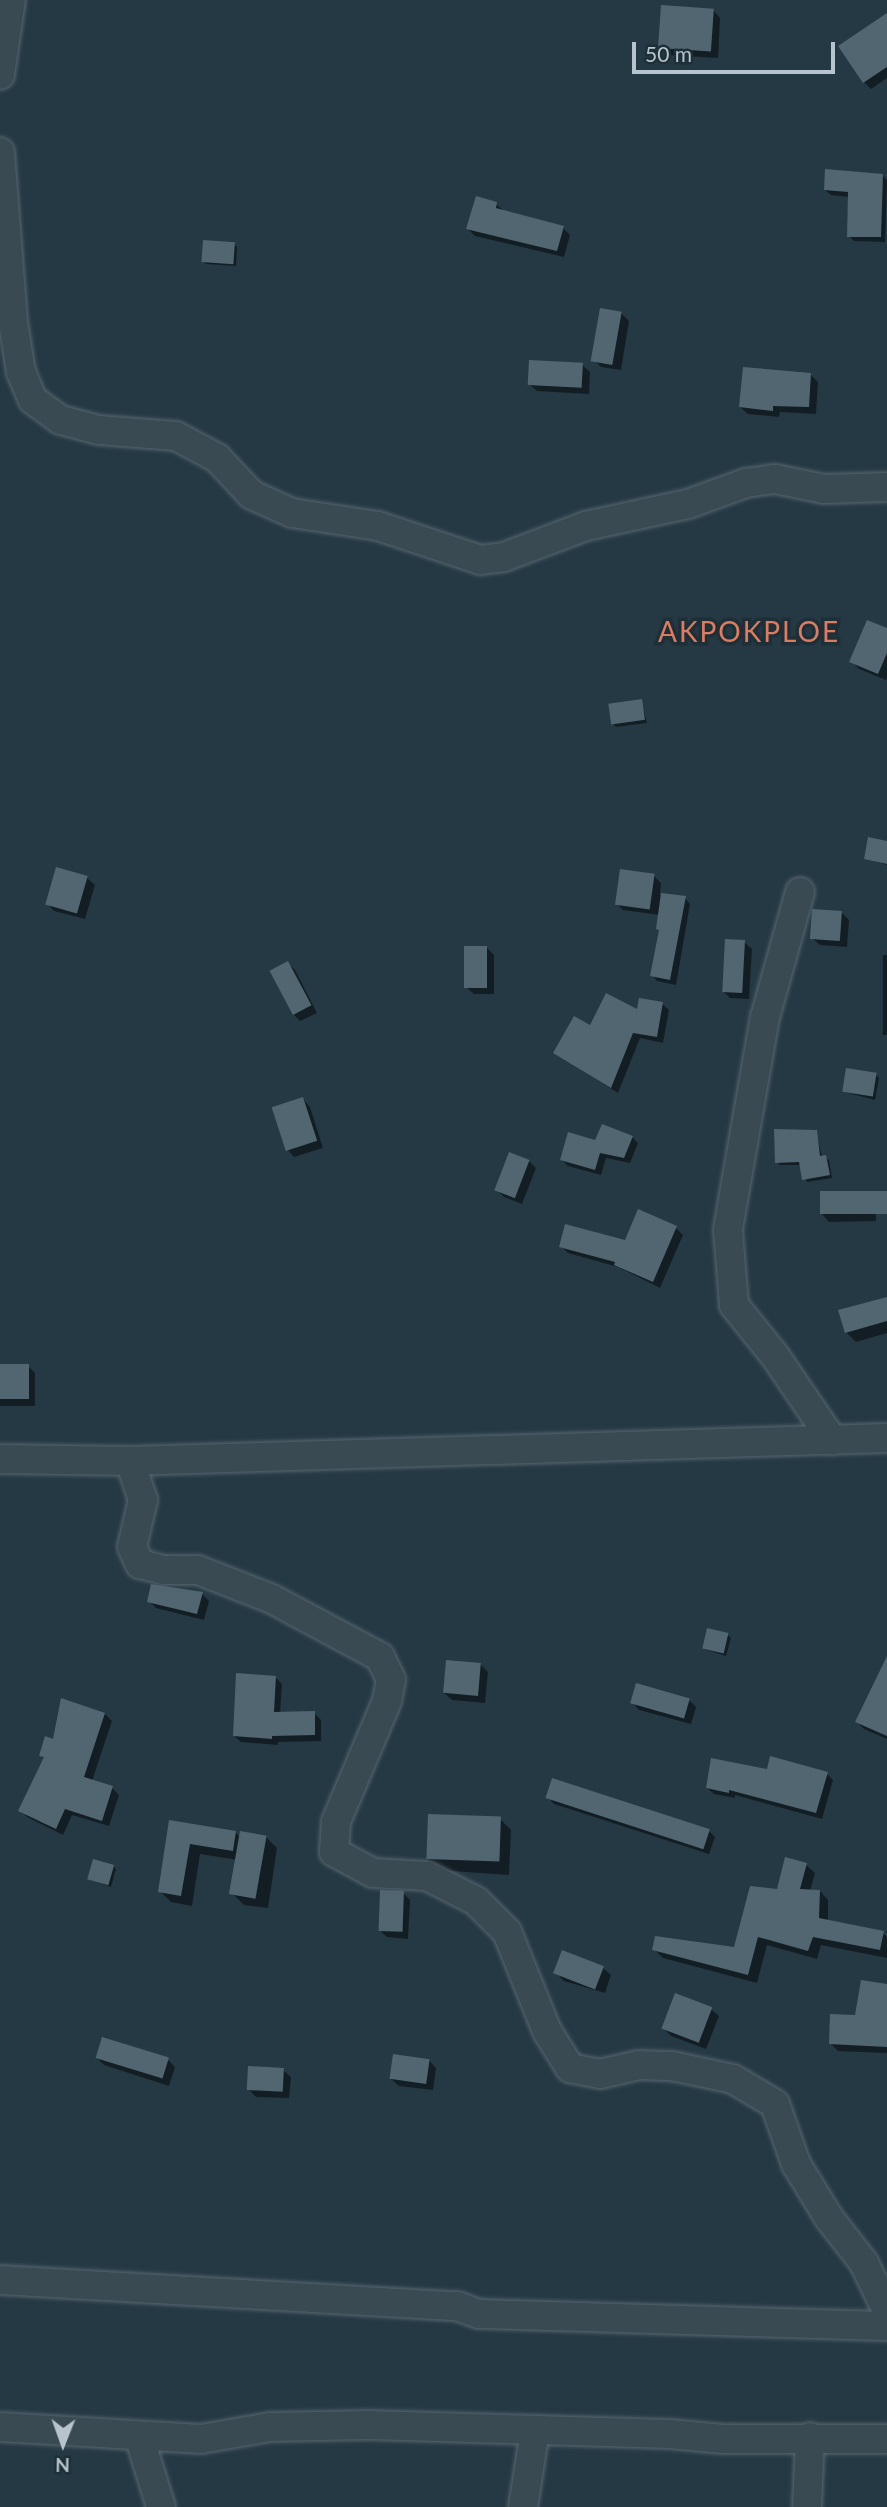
<!DOCTYPE html>
<html>
<head>
<meta charset="utf-8">
<style>
  body { margin:0 }
  #map { position:relative; width:887px; height:2507px; overflow:hidden; background:#253944; font-family:Lato,sans-serif }
  div>[style] { position:absolute }
  .shadow>* { inset:0; background:#0007; transform-origin:0 0 }
  .building>* { inset:0; background:#516671; transform-origin:0 0 }
  .roads { filter:drop-shadow(0 0 2px #586770) drop-shadow(0 0 2px #586770) }
  .minor>* { height:28px; margin:-14px; padding:0 14px; transform-origin:14px; border-radius:14px; background:#3a4a53 }
  span { translate:-50% -50%; white-space:nowrap; text-align:center; line-height:1.15; -webkit-text-stroke:7px #1e2f38; paint-order:stroke }
  .quarter-label { font-size:28px; color:#dc7c63; letter-spacing:2px }
  .north { position:absolute; left:28px; top:2409px; width:70px; height:70px; -webkit-text-stroke:5px #1e2f38; paint-order:stroke; rotate:181deg; font-size:19px; font-weight:700; line-height:28px; text-align:center; color:#b7c4cd }
  .north::after { content:''; display:block; margin:auto; width:24px; height:32px; background:#b7c4cd; clip-path:polygon(50% 0,100% 100%,50% 72%,0 100%) }
  .scale { position:absolute; left:632px; top:42px; width:203px; height:32px; box-sizing:border-box; border:4px solid #b7c4cd; border-top:0; padding-left:9px; font-size:21px; line-height:24px; white-space:nowrap; color:#b7c4cd; -webkit-text-stroke:5px #1e2f38; paint-order:stroke }
</style>
</head>
<body>
<div id="map">
  <div class="shadow">
    <i style="clip-path:polygon(713px 10px,720px 18px,718px 58px,668px 55px,660px 47px)"></i>
    <i style="clip-path:polygon(887px 15px,887px 78px,871px 89px,864px 82px)"></i>
    <i style="clip-path:polygon(882px 175px,887px 180px,885px 242px,854px 241px,849px 236px,850px 197px,831px 195px,825px 190px)"></i>
    <i style="clip-path:polygon(496px 204px,504px 211px,563px 228px,570px 235px,564px 257px,475px 236px,468px 229px)"></i>
    <i style="clip-path:polygon(234px 244px,237px 247px,236px 266px,206px 264px,203px 261px)"></i>
    <i style="clip-path:polygon(621px 313px,629px 321px,621px 370px,601px 367px,594px 360px)"></i>
    <i style="clip-path:polygon(582px 365px,590px 372px,589px 394px,537px 391px,529px 384px)"></i>
    <i style="clip-path:polygon(811px 375px,818px 382px,816px 414px,780px 412px,779px 417px,748px 414px,740px 407px)"></i>
    <i style="clip-path:polygon(887px 630px,887px 677px,886px 680px,859px 669px,852px 662px)"></i>
    <i style="clip-path:polygon(641px 701px,647px 723px,616px 727px,613px 724px)"></i>
    <i style="clip-path:polygon(887px 843px,887px 865px,865px 858px)"></i>
    <i style="clip-path:polygon(654px 876px,661px 883px,660px 895px,685px 898px,690px 904px,676px 985px,657px 981px,652px 975px,660px 931px,660px 915px,623px 910px,616px 903px)"></i>
    <i style="clip-path:polygon(87px 878px,95px 885px,85px 919px,54px 911px,47px 903px)"></i>
    <i style="clip-path:polygon(841px 912px,849px 920px,847px 947px,820px 945px,812px 938px)"></i>
    <i style="clip-path:polygon(744px 942px,752px 949px,749px 999px,730px 998px,723px 991px)"></i>
    <i style="clip-path:polygon(487px 948px,494px 955px,494px 994px,474px 994px,466px 987px)"></i>
    <i style="left:883px;top:955px;width:4px;height:80px"></i>
    <i style="clip-path:polygon(288px 963px,295px 970px,317px 1013px,300px 1021px,293px 1014px)"></i>
    <i style="clip-path:polygon(662px 1004px,669px 1010px,663px 1043px,640px 1038px,618px 1093px,555px 1053px,590px 1027px)"></i>
    <i style="clip-path:polygon(876px 1075px,879px 1078px,875px 1100px,844px 1092px)"></i>
    <i style="clip-path:polygon(303px 1099px,310px 1107px,323px 1148px,294px 1157px,287px 1149px)"></i>
    <i style="clip-path:polygon(816px 1131px,822px 1157px,829px 1160px,832px 1178px,807px 1182px,802px 1165px,780px 1165px,777px 1162px)"></i>
    <i style="clip-path:polygon(632px 1137px,638px 1143px,630px 1163px,606px 1158px,601px 1175px,568px 1166px,562px 1160px,596px 1142px)"></i>
    <i style="clip-path:polygon(529px 1161px,536px 1168px,522px 1204px,504px 1197px,496px 1189px)"></i>
    <i style="clip-path:polygon(876px 1200px,876px 1221px,829px 1222px,822px 1214px)"></i>
    <i style="clip-path:polygon(676px 1228px,683px 1235px,660px 1288px,618px 1267px,568px 1253px,561px 1246px,626px 1242px)"></i>
    <i style="clip-path:polygon(887px 1291px,887px 1333px,856px 1342px,846px 1332px,887px 1298px)"></i>
    <i style="clip-path:polygon(0 1366px,28px 1366px,35px 1373px,35px 1406px,0 1406px)"></i>
    <i style="clip-path:polygon(202px 1594px,209px 1601px,204px 1620px,156px 1608px,149px 1601px)"></i>
    <i style="clip-path:polygon(728px 1635px,731px 1638px,726px 1656px,704px 1649px)"></i>
    <i style="clip-path:polygon(480px 1664px,488px 1672px,485px 1703px,452px 1700px,444px 1693px)"></i>
    <i style="clip-path:polygon(887px 1670px,887px 1739px,864px 1729px,857px 1722px)"></i>
    <i style="clip-path:polygon(275px 1677px,282px 1684px,280px 1714px,314px 1713px,321px 1720px,321px 1741px,278px 1742px,278px 1745px,241px 1742px,234px 1736px)"></i>
    <i style="clip-path:polygon(689px 1700px,696px 1707px,691px 1724px,639px 1710px,632px 1702px)"></i>
    <i style="clip-path:polygon(105px 1714px,112px 1721px,92px 1781px,112px 1788px,119px 1795px,109px 1826px,72px 1815px,63px 1835px,27px 1817px,20px 1810px,45px 1759px,41px 1755px,54px 1741px)"></i>
    <i style="clip-path:polygon(768px 1771px,827px 1774px,833px 1780px,822px 1819px,735px 1795px,735px 1798px,714px 1794px,707px 1788px)"></i>
    <i style="clip-path:polygon(548px 1797px,709px 1831px,715px 1837px,709px 1854px,554px 1804px)"></i>
    <i style="clip-path:polygon(500px 1819px,511px 1830px,509px 1875px,438px 1870px,427px 1859px)"></i>
    <i style="clip-path:polygon(171px 1822px,235px 1832px,241px 1838px,266px 1837px,277px 1848px,268px 1908px,244px 1905px,233px 1894px,238px 1860px,200px 1854px,192px 1906px,171px 1902px,160px 1891px)"></i>
    <i style="clip-path:polygon(806px 1865px,815px 1873px,810px 1891px,820px 1891px,828px 1900px,828px 1921px,883px 1933px,887px 1937px,887px 1958px,821px 1945px,817px 1959px,767px 1945px,757px 1983px,663px 1958px,654px 1949px,736px 1949px,779px 1891px)"></i>
    <i style="clip-path:polygon(113px 1866px,116px 1869px,111px 1887px,89px 1879px)"></i>
    <i style="clip-path:polygon(403px 1893px,410px 1900px,408px 1939px,387px 1937px,379px 1930px)"></i>
    <i style="clip-path:polygon(603px 1968px,611px 1975px,605px 1993px,564px 1981px,557px 1974px)"></i>
    <i style="clip-path:polygon(887px 1986px,887px 2053px,838px 2051px,830px 2043px)"></i>
    <i style="clip-path:polygon(676px 1996px,711px 2009px,719px 2016px,706px 2049px,671px 2036px,664px 2029px)"></i>
    <i style="clip-path:polygon(97px 2058px,168px 2060px,175px 2067px,169px 2086px,104px 2065px)"></i>
    <i style="clip-path:polygon(429px 2060px,436px 2068px,433px 2090px,399px 2086px,391px 2079px)"></i>
    <i style="clip-path:polygon(283px 2070px,291px 2077px,289px 2098px,256px 2097px,248px 2089px)"></i>
  </div>
  <div class="building">
    <i style="left:661px;top:5px;width:53px;height:43px;rotate:4deg"></i>
    <i style="clip-path:polygon(887px 13px,887px 67px,863px 83px,838px 46px)"></i>
    <i style="clip-path:polygon(825px 169px,883px 174px,881px 237px,847px 237px,848px 192px,824px 190px)"></i>
    <i style="clip-path:polygon(476px 196px,497px 202px,496px 208px,564px 226px,557px 251px,466px 229px)"></i>
    <i style="left:203px;top:240px;width:32px;height:22px;rotate:4deg"></i>
    <i style="left:600px;top:308px;width:22px;height:54px;rotate:10deg"></i>
    <i style="left:529px;top:360px;width:54px;height:25px;rotate:3deg"></i>
    <i style="clip-path:polygon(743px 367px,811px 373px,809px 407px,773px 406px,773px 411px,739px 407px)"></i>
    <i style="clip-path:polygon(867px 620px,887px 628px,887px 653px,878px 674px,849px 662px)"></i>
    <i style="left:642px;top:699px;width:21px;height:34px;rotate:82deg"></i>
    <i style="clip-path:polygon(868px 837px,887px 841px,887px 864px,864px 859px)"></i>
    <i style="left:56px;top:867px;width:33px;height:39px;rotate:16deg"></i>
    <i style="left:620px;top:869px;width:35px;height:36px;rotate:8deg"></i>
    <i style="clip-path:polygon(661px 893px,686px 896px,670px 980px,650px 976px,659px 930px,656px 929px)"></i>
    <i style="left:812px;top:909px;width:30px;height:30px;rotate:4deg"></i>
    <i style="left:725px;top:939px;width:20px;height:53px;rotate:3deg"></i>
    <i style="left:464px;top:946px;width:23px;height:42px"></i>
    <i style="left:288px;top:961px;width:50px;height:21px;rotate:62deg"></i>
    <i style="clip-path:polygon(606px 993px,637px 1009px,639px 998px,663px 1002px,657px 1037px,633px 1033px,611px 1088px,553px 1053px,574px 1016px,590px 1025px)"></i>
    <i style="left:846px;top:1068px;width:31px;height:24px;rotate:9deg"></i>
    <i style="left:303px;top:1097px;width:46px;height:33px;rotate:72deg"></i>
    <i style="clip-path:polygon(602px 1124px,633px 1136px,624px 1158px,600px 1153px,595px 1170px,560px 1160px,568px 1132px,595px 1140px)"></i>
    <i style="clip-path:polygon(774px 1129px,817px 1130px,820px 1156px,826px 1155px,830px 1175px,802px 1180px,799px 1162px,775px 1163px)"></i>
    <i style="left:509px;top:1152px;width:22px;height:41px;rotate:21deg"></i>
    <i style="left:887px;top:1191px;width:23px;height:67px;rotate:90deg"></i>
    <i style="clip-path:polygon(638px 1209px,677px 1226px,653px 1282px,614px 1265px,615px 1262px,559px 1247px,565px 1224px,625px 1240px)"></i>
    <i style="clip-path:polygon(887px 1297px,887px 1321px,845px 1333px,838px 1310px)"></i>
    <i style="left:0;top:1364px;width:29px;height:35px"></i>
    <i style="clip-path:polygon(151px 1584px,203px 1592px,197px 1614px,147px 1602px)"></i>
    <i style="left:707px;top:1628px;width:22px;height:21px;rotate:13deg"></i>
    <i style="clip-path:polygon(887px 1656px,887px 1736px,855px 1722px)"></i>
    <i style="left:446px;top:1660px;width:35px;height:33px;rotate:5deg"></i>
    <i style="clip-path:polygon(236px 1673px,276px 1676px,274px 1712px,315px 1711px,315px 1735px,272px 1736px,272px 1739px,233px 1736px)"></i>
    <i style="left:636px;top:1683px;width:56px;height:21px;rotate:16deg"></i>
    <i style="clip-path:polygon(61px 1698px,105px 1713px,84px 1777px,113px 1786px,102px 1821px,65px 1809px,56px 1829px,18px 1811px,44px 1757px,39px 1756px,45px 1736px,53px 1739px)"></i>
    <i style="clip-path:polygon(770px 1756px,828px 1772px,816px 1813px,729px 1790px,729px 1793px,706px 1788px,711px 1758px,767px 1769px)"></i>
    <i style="left:552px;top:1778px;width:166px;height:21px;rotate:18deg"></i>
    <i style="left:428px;top:1814px;width:73px;height:45px;rotate:2deg"></i>
    <i style="clip-path:polygon(169px 1820px,236px 1831px,233px 1851px,190px 1844px,181px 1896px,158px 1892px)"></i>
    <i style="left:240px;top:1831px;width:27px;height:64px;rotate:10deg"></i>
    <i style="clip-path:polygon(785px 1857px,807px 1863px,800px 1889px,820px 1890px,819px 1918px,884px 1931px,880px 1950px,813px 1937px,808px 1951px,758px 1937px,748px 1975px,652px 1950px,655px 1936px,734px 1947px,750px 1886px,777px 1889px)"></i>
    <i style="left:93px;top:1859px;width:22px;height:21px;rotate:16deg"></i>
    <i style="left:380px;top:1890px;width:24px;height:41px;rotate:2deg"></i>
    <i style="left:562px;top:1950px;width:45px;height:25px;rotate:21deg"></i>
    <i style="clip-path:polygon(861px 1980px,887px 1984px,887px 2047px,829px 2044px,830px 2014px,855px 2015px)"></i>
    <i style="left:675px;top:1993px;width:40px;height:38px;rotate:21deg"></i>
    <i style="left:102px;top:2037px;width:70px;height:22px;rotate:17deg"></i>
    <i style="left:393px;top:2054px;width:37px;height:25px;rotate:8deg"></i>
    <i style="left:248px;top:2066px;width:36px;height:24px;rotate:3deg"></i>
  </div>
  <div class="roads">
    <div class="minor">
      <i style="left:0;top:75px;width:76px;rotate:-81.7deg"></i>
      <i style="left:0;top:152px;width:170px;rotate:85.6deg"></i>
      <i style="left:13px;top:322px;width:51px;rotate:80.9deg"></i>
      <i style="left:21px;top:372px;width:30px;rotate:67deg"></i>
      <i style="left:33px;top:400px;width:34px;rotate:36deg"></i>
      <i style="left:61px;top:420px;width:39px;rotate:15deg"></i>
      <i style="left:99px;top:430px;width:77px;rotate:4.5deg"></i>
      <i style="left:176px;top:436px;width:47px;rotate:28.2deg"></i>
      <i style="left:217px;top:458px;width:51px;rotate:46.6deg"></i>
      <i style="left:252px;top:495px;width:44px;rotate:24.2deg"></i>
      <i style="left:292px;top:513px;width:87px;rotate:8.6deg"></i>
      <i style="left:378px;top:526px;width:108px;rotate:18.4deg"></i>
      <i style="left:480px;top:560px;width:24px;rotate:-7deg"></i>
      <i style="left:504px;top:557px;width:88px;rotate:-20.7deg"></i>
      <i style="left:586px;top:526px;width:104px;rotate:-12.2deg"></i>
      <i style="left:688px;top:504px;width:62px;rotate:-19.9deg"></i>
      <i style="left:746px;top:483px;width:29px;rotate:-8deg"></i>
      <i style="left:775px;top:479px;width:50px;rotate:11.5deg"></i>
      <i style="left:824px;top:489px;width:63px;rotate:-1.8deg"></i>
      <i style="left:800px;top:892px;width:130px;rotate:105.6deg"></i>
      <i style="left:765px;top:1017px;width:216px;rotate:99.9deg"></i>
      <i style="left:728px;top:1230px;width:75px;rotate:85.4deg"></i>
      <i style="left:734px;top:1305px;width:65px;rotate:51.2deg"></i>
      <i style="left:775px;top:1356px;width:102px;rotate:55.8deg"></i>
      <i style="left:0;top:1459px;width:130px;rotate:0.9deg"></i>
      <i style="left:130px;top:1461px;width:757px;rotate:-1.74deg"></i>
      <i style="left:130px;top:1461px;width:41px;rotate:71.6deg"></i>
      <i style="left:143px;top:1500px;width:48px;rotate:103.2deg"></i>
      <i style="left:132px;top:1547px;width:19px;rotate:65deg"></i>
      <i style="left:140px;top:1564px;width:25px;rotate:14deg"></i>
      <i style="left:164px;top:1570px;width:34px"></i>
      <i style="left:198px;top:1570px;width:79px;rotate:21.4deg"></i>
      <i style="left:272px;top:1599px;width:123px;rotate:28.2deg"></i>
      <i style="left:380px;top:1657px;width:25px;rotate:64deg"></i>
      <i style="left:391px;top:1680px;width:21px;rotate:101deg"></i>
      <i style="left:387px;top:1701px;width:131px;rotate:112.9deg"></i>
      <i style="left:336px;top:1822px;width:30px;rotate:94deg"></i>
      <i style="left:334px;top:1852px;width:44px;rotate:28.3deg"></i>
      <i style="left:373px;top:1873px;width:54px;rotate:3.2deg"></i>
      <i style="left:427px;top:1876px;width:55px;rotate:27deg"></i>
      <i style="left:476px;top:1901px;width:44px;rotate:45deg"></i>
      <i style="left:507px;top:1932px;width:107px;rotate:68deg"></i>
      <i style="left:547px;top:2031px;width:44px;rotate:58.1deg"></i>
      <i style="left:570px;top:2068px;width:31px;rotate:11deg"></i>
      <i style="left:600px;top:2074px;width:40px;rotate:-13deg"></i>
      <i style="left:639px;top:2065px;width:33px;rotate:2deg"></i>
      <i style="left:672px;top:2066px;width:62px;rotate:12deg"></i>
      <i style="left:733px;top:2079px;width:49px;rotate:30.8deg"></i>
      <i style="left:775px;top:2104px;width:64px;rotate:70.7deg"></i>
      <i style="left:796px;top:2164px;width:63px;rotate:58.6deg"></i>
      <i style="left:829px;top:2218px;width:57px;rotate:52.1deg"></i>
      <i style="left:864px;top:2263px;width:53px;rotate:64.4deg"></i>
      <i style="left:0;top:2280px;width:458px;rotate:3.3deg"></i>
      <i style="left:457px;top:2306px;width:23px;rotate:20deg"></i>
      <i style="left:479px;top:2314px;width:408px;rotate:1.7deg"></i>
      <i style="left:0;top:2427px;width:201px;rotate:3.4deg"></i>
      <i style="left:201px;top:2439px;width:70px;rotate:-9.9deg"></i>
      <i style="left:270px;top:2427px;width:98px;rotate:-1.2deg"></i>
      <i style="left:368px;top:2425px;width:302px;rotate:1.7deg"></i>
      <i style="left:670px;top:2434px;width:53px;rotate:5.4deg"></i>
      <i style="left:723px;top:2439px;width:164px"></i>
      <i style="left:139px;top:2436px;width:74px;rotate:72.8deg"></i>
      <i style="left:523px;top:2507px;width:78px;rotate:-81.1deg"></i>
      <i style="left:807px;top:2507px;width:70px;rotate:-87.5deg"></i>
    </div>
  </div>
  <div class="quarter-label">
    <span style="left:749px;top:631px">AKPOKPLOE</span>
  </div>
  <div class="north">N</div>
  <div class="scale">50 m</div>
</div>
</body>
</html>
